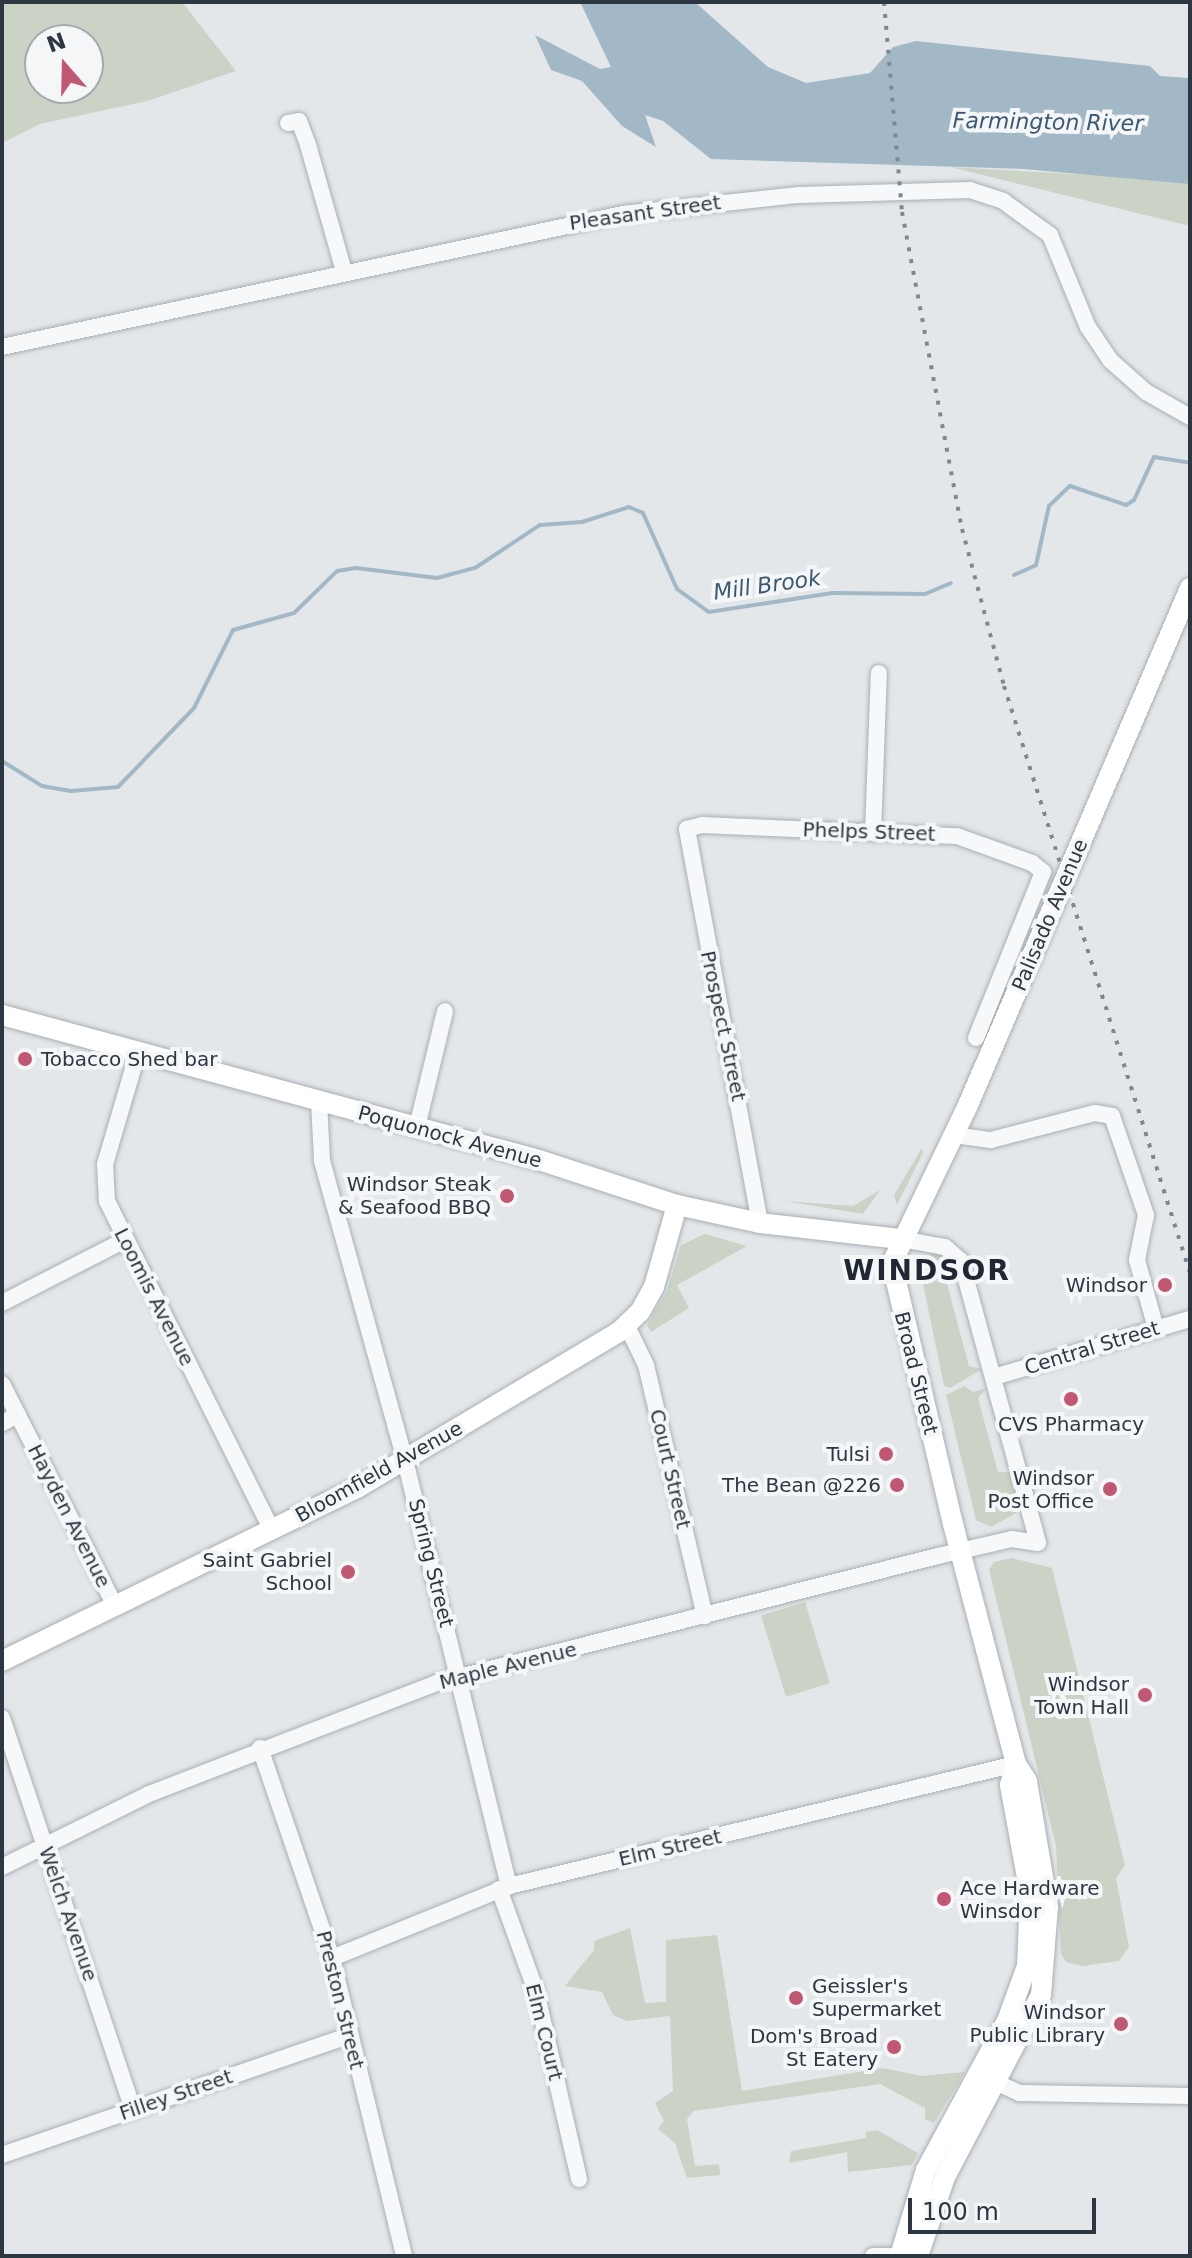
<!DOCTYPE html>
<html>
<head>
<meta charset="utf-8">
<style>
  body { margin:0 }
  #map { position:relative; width:1192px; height:2258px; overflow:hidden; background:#e4e7ea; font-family:"DejaVu Sans",sans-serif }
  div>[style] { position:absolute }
  .green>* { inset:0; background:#cbd3c6; transform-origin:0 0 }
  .water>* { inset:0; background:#a3b8c6 }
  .stream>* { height:4px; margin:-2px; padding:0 2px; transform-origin:2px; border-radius:2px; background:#a3b8c6 }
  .roads { filter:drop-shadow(0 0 2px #a9afb4) drop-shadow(0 0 2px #a9afb4) }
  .minor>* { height:16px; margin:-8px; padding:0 8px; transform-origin:8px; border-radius:8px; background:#f7f8f9 }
  .major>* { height:20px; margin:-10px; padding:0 10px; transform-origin:10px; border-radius:10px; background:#fff }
  .rail>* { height:4px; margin-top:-2px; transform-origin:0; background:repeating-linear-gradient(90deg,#7f8892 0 4px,transparent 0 12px) }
  .dots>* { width:22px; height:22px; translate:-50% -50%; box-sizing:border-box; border:4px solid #f4f6f8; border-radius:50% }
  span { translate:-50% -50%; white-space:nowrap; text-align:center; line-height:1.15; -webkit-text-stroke:8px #f4f6f8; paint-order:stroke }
  .street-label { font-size:20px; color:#2d3741 }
  .poi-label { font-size:20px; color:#2d3741 }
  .left { translate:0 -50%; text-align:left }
  .right { translate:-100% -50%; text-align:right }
  .water-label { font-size:22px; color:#3c5971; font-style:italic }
  .district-label { font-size:28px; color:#1f2832; font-weight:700; letter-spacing:2px }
  .frame { position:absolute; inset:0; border:4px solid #2d3741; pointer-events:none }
  .north { position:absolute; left:24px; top:24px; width:80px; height:80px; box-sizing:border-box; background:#f4f6f8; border:2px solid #a4aaaf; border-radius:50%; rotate:340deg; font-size:22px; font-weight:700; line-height:32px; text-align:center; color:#2d3741 }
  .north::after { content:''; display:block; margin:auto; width:28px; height:36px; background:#c15873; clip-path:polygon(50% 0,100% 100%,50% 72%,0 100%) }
  .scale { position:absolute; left:908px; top:2198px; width:188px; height:36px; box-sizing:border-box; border:4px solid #2d3741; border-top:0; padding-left:10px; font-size:24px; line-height:28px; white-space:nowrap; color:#2d3741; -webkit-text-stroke:6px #f4f6f8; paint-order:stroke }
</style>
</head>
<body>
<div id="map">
  <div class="green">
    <i style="clip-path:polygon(evenodd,2px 2px,182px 2px,236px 71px,147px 101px,40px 124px,2px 143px,2px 2px,88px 40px,88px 88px,40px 88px,40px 40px,88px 40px)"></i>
    <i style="clip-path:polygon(950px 167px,1183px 180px,1190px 184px,1190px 226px)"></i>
    <i style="clip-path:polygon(922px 1148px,923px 1153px,897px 1205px,894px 1195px)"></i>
    <i style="clip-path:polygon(880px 1190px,863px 1214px,784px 1201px,853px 1206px)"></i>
    <i style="clip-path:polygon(705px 1234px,747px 1246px,677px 1285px,689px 1308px,651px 1332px,647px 1325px,667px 1291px,681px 1245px)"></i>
    <i style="clip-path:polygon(931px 1252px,944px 1256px,956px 1272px,957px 1277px,947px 1284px,969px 1366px,982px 1369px,950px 1388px,944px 1386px,921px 1274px)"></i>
    <i style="clip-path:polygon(964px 1386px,973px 1392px,987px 1388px,978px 1398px,998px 1472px,1010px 1472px,1020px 1511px,991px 1527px,976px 1520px,946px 1395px)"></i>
    <i style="clip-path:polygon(1012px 1558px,1052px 1568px,1125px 1865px,1116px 1878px,1129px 1947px,1119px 1961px,1082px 1966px,1066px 1962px,1061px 1954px,1056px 1846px,989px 1570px,994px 1562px)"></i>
    <i style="left:805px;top:1602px;width:85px;height:46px;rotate:73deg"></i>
    <i style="clip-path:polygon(630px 1928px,645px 2003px,666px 2002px,666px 1940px,717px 1935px,742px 2091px,883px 2068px,922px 2076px,965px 2072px,934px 2123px,925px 2119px,925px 2108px,880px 2084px,694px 2111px,687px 2119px,695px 2166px,719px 2164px,720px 2175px,687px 2178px,675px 2143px,658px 2129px,664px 2121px,655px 2103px,673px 2091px,670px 2016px,627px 2021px,613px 2015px,602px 1992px,565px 1986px,594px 1950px,594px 1941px)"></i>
    <i style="clip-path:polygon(877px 2130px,918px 2153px,912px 2165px,848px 2172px,847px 2152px,789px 2163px,791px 2151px,866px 2138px,866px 2132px)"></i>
  </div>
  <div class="water">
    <i style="clip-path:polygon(580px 2px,695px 2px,768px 67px,806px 83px,870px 73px,893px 47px,916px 41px,1150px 66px,1160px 76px,1190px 78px,1190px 184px,1023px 169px,711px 159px,663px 121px,645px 115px,656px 147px,622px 126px,582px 81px,551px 70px,535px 35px,600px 69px,611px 67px)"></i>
  </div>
  <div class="stream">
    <i style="left:1014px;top:575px;width:24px;rotate:-24deg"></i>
    <i style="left:1036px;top:565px;width:60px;rotate:-77.6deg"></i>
    <i style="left:1049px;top:506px;width:29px;rotate:-44deg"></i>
    <i style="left:1070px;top:486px;width:59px;rotate:18.7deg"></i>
    <i style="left:1126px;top:505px;width:9px;rotate:-32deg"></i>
    <i style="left:1134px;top:500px;width:47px;rotate:-65.1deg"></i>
    <i style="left:1154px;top:457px;width:36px;rotate:9deg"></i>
    <i style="left:2px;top:761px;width:47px;rotate:32deg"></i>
    <i style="left:42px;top:786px;width:29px;rotate:10deg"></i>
    <i style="left:71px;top:791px;width:47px;rotate:-4.9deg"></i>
    <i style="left:118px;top:787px;width:110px;rotate:-46.1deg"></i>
    <i style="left:194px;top:708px;width:87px;rotate:-63.4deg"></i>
    <i style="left:233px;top:630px;width:63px;rotate:-15.6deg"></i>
    <i style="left:294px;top:613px;width:60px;rotate:-44.3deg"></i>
    <i style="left:337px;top:571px;width:19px;rotate:-9deg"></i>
    <i style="left:356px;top:568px;width:82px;rotate:7deg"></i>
    <i style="left:437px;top:578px;width:39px;rotate:-15deg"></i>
    <i style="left:475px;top:568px;width:78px;rotate:-33.5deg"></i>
    <i style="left:540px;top:525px;width:42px;rotate:-4.1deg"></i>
    <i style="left:582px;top:522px;width:49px;rotate:-17.7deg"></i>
    <i style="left:629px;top:507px;width:15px;rotate:23deg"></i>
    <i style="left:643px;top:513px;width:83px;rotate:65.9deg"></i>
    <i style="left:677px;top:589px;width:39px;rotate:36deg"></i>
    <i style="left:709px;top:612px;width:125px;rotate:-8.7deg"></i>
    <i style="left:833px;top:593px;width:92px;rotate:0.6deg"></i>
    <i style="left:925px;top:594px;width:28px;rotate:-23deg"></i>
  </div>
  <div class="roads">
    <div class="minor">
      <i style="left:288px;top:123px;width:11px;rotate:-10deg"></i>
      <i style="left:299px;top:121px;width:26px;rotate:69deg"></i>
      <i style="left:308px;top:145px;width:131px;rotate:74.1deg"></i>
      <i style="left:2px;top:347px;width:635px;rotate:-12.09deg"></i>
      <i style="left:623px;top:214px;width:177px;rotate:-6.2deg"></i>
      <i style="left:799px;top:195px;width:171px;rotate:-1.7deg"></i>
      <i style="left:970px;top:190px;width:35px;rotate:18deg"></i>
      <i style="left:1003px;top:201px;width:58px;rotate:35.9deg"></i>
      <i style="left:1050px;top:235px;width:100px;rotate:67.6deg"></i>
      <i style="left:1088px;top:327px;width:40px;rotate:56deg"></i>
      <i style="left:1110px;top:360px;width:48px;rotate:41.6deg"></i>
      <i style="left:1146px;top:392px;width:51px;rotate:29.6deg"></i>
      <i style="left:873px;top:833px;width:160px;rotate:-87.9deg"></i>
      <i style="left:138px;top:1052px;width:117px;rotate:106.4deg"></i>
      <i style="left:105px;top:1164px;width:37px;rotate:87deg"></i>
      <i style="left:107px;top:1201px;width:368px;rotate:63.4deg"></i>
      <i style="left:319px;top:1101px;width:60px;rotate:87.1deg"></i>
      <i style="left:322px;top:1161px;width:310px;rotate:74.5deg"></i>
      <i style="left:405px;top:1460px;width:439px;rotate:76.3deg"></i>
      <i style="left:417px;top:1127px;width:119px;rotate:-76.4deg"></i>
      <i style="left:954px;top:1135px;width:37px;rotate:8deg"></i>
      <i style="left:991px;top:1140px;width:107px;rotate:-14.6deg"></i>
      <i style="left:1095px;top:1113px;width:17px;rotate:10deg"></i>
      <i style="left:1112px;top:1116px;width:105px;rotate:71deg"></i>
      <i style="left:1146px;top:1215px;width:46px;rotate:101.3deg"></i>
      <i style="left:1137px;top:1260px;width:72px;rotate:74.6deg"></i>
      <i style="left:760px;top:1223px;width:401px;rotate:-100.5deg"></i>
      <i style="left:687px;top:829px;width:16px;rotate:-15deg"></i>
      <i style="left:702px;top:825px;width:255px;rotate:2.5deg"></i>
      <i style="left:957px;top:836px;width:80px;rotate:19.8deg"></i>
      <i style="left:1032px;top:863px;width:14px;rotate:39deg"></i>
      <i style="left:1043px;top:872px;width:179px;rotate:112deg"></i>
      <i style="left:901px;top:1239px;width:45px;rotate:10.3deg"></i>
      <i style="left:945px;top:1247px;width:21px;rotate:41deg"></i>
      <i style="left:961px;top:1261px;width:292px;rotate:74.7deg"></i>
      <i style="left:2px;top:1303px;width:138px;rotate:-27.1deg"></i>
      <i style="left:627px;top:1326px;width:43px;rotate:64deg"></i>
      <i style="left:646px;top:1365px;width:258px;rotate:76.8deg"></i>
      <i style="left:994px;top:1377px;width:204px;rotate:-16.5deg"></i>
      <i style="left:2px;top:1384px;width:249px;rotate:63deg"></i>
      <i style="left:2px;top:1423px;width:18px;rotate:-27deg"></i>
      <i style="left:2px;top:1718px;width:413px;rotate:71.5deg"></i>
      <i style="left:260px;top:1748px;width:222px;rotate:71.1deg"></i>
      <i style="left:332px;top:1958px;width:307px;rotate:76.4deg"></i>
      <i style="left:2px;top:1867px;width:164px;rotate:-26.4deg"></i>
      <i style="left:149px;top:1794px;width:311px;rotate:-21.1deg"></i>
      <i style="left:439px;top:1682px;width:515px;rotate:-14.17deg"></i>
      <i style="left:938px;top:1556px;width:76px;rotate:-12.9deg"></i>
      <i style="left:1012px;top:1539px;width:26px;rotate:9deg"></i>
      <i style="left:499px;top:1889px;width:109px;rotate:70.1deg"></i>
      <i style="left:536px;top:1991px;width:193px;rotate:77.1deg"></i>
      <i style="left:332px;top:1958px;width:191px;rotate:-22.1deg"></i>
      <i style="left:509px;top:1886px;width:521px;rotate:-13.53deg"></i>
      <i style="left:987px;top:2078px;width:35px;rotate:25deg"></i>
      <i style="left:1019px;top:2093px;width:171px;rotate:1deg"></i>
      <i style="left:2px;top:2155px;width:368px;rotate:-19deg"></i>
      <i style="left:873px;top:2256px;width:35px"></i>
    </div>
    <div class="major">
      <i style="left:2px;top:1015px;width:556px;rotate:15.11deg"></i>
      <i style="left:539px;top:1160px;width:145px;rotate:18.1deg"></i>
      <i style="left:677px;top:1205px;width:85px;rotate:12.2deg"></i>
      <i style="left:760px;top:1223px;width:142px;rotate:6.5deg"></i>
      <i style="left:2px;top:1661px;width:395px;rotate:-26deg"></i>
      <i style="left:357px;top:1488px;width:305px;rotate:-30.8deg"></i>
      <i style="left:619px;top:1332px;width:29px;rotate:-44deg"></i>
      <i style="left:640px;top:1312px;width:29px;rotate:-61deg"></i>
      <i style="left:654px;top:1287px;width:85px;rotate:-74.3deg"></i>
      <i style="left:900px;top:2256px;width:90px;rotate:-73.2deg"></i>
      <i style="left:926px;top:2170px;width:170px;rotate:-61.5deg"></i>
      <i style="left:1007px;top:2021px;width:59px;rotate:-70deg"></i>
      <i style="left:1027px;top:1966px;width:72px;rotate:-87.6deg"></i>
      <i style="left:1030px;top:1894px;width:111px;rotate:-100.4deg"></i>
      <i style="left:1010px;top:1785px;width:22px;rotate:-74deg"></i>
      <i style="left:918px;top:2256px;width:83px;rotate:-71.1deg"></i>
      <i style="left:945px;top:2177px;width:206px;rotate:-62.2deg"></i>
      <i style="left:1041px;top:1995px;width:88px;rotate:-85.5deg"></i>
      <i style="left:1048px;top:1907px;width:128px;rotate:-99.5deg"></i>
      <i style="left:1027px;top:1781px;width:20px;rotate:-123deg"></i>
      <i style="left:1016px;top:1764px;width:248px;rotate:-104.7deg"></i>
      <i style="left:953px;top:1524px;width:268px;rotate:-103.2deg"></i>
      <i style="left:892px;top:1263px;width:175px;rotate:-64.3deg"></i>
      <i style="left:968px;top:1105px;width:563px;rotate:-66.76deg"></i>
    </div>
  </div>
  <div class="rail">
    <i style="left:884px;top:2px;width:211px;rotate:85.1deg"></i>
    <i style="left:902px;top:212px;width:323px;rotate:79.3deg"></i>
    <i style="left:962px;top:529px;width:163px;rotate:75deg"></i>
    <i style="left:1004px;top:686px;width:616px;rotate:72.42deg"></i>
  </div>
  <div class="dots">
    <i style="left:25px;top:1059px;background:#c15873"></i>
    <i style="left:507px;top:1196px;background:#c15873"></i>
    <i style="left:1165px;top:1285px;background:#c15873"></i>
    <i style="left:1071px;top:1399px;background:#c15873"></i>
    <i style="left:886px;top:1454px;background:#c15873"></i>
    <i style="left:897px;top:1485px;background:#c15873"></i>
    <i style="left:1110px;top:1489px;background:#c15873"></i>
    <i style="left:348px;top:1572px;background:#c15873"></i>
    <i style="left:1145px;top:1695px;background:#c15873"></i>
    <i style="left:944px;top:1899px;background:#c15873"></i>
    <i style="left:796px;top:1998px;background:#c15873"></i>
    <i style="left:1121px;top:2024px;background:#c15873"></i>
    <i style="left:894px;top:2047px;background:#c15873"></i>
  </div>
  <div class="street-label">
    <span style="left:645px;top:213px;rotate:-8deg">Pleasant Street</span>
    <span style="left:869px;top:832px;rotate:2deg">Phelps Street</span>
    <span style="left:1050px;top:915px;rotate:-67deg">Palisado Avenue</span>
    <span style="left:723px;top:1026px;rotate:78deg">Prospect Street</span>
    <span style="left:450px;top:1137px;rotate:15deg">Poquonock Avenue</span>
    <span style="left:154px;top:1297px;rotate:63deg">Loomis Avenue</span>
    <span style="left:1092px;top:1348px;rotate:-17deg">Central Street</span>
    <span style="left:916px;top:1373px;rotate:76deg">Broad Street</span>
    <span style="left:670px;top:1469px;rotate:77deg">Court Street</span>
    <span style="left:379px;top:1472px;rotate:-29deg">Bloomfield Avenue</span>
    <span style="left:69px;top:1516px;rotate:63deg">Hayden Avenue</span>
    <span style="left:431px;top:1563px;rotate:76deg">Spring Street</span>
    <span style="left:508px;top:1666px;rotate:-14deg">Maple Avenue</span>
    <span style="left:670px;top:1848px;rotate:-13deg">Elm Street</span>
    <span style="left:68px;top:1914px;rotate:71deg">Welch Avenue</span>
    <span style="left:340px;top:2000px;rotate:76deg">Preston Street</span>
    <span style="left:544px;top:2032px;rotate:76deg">Elm Court</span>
    <span style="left:176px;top:2095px;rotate:-19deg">Filley Street</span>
  </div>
  <div class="poi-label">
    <span class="left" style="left:41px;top:1059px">Tobacco Shed bar</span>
    <span class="right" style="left:491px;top:1196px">Windsor Steak<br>&amp; Seafood BBQ</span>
    <span class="right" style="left:1147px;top:1285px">Windsor</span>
    <span style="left:1071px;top:1424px">CVS Pharmacy</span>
    <span class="right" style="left:870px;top:1454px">Tulsi</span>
    <span class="right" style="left:1094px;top:1490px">Windsor<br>Post Office</span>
    <span class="right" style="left:881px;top:1485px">The Bean @226</span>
    <span class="right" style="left:332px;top:1572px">Saint Gabriel<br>School</span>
    <span class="right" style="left:1129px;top:1696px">Windsor<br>Town Hall</span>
    <span class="left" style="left:960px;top:1900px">Ace Hardware<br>Winsdor</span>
    <span class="left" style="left:812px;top:1998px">Geissler's<br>Supermarket</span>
    <span class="right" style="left:1105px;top:2024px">Windsor<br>Public Library</span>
    <span class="right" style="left:878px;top:2048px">Dom's Broad<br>St Eatery</span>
  </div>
  <div class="water-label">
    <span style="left:1048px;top:122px;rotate:1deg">Farmington River</span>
    <span style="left:767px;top:585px;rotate:-8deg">Mill Brook</span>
  </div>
  <div class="district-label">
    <span style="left:927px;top:1271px">WINDSOR</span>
  </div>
  <div class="frame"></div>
  <div class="north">N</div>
  <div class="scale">100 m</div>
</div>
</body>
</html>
